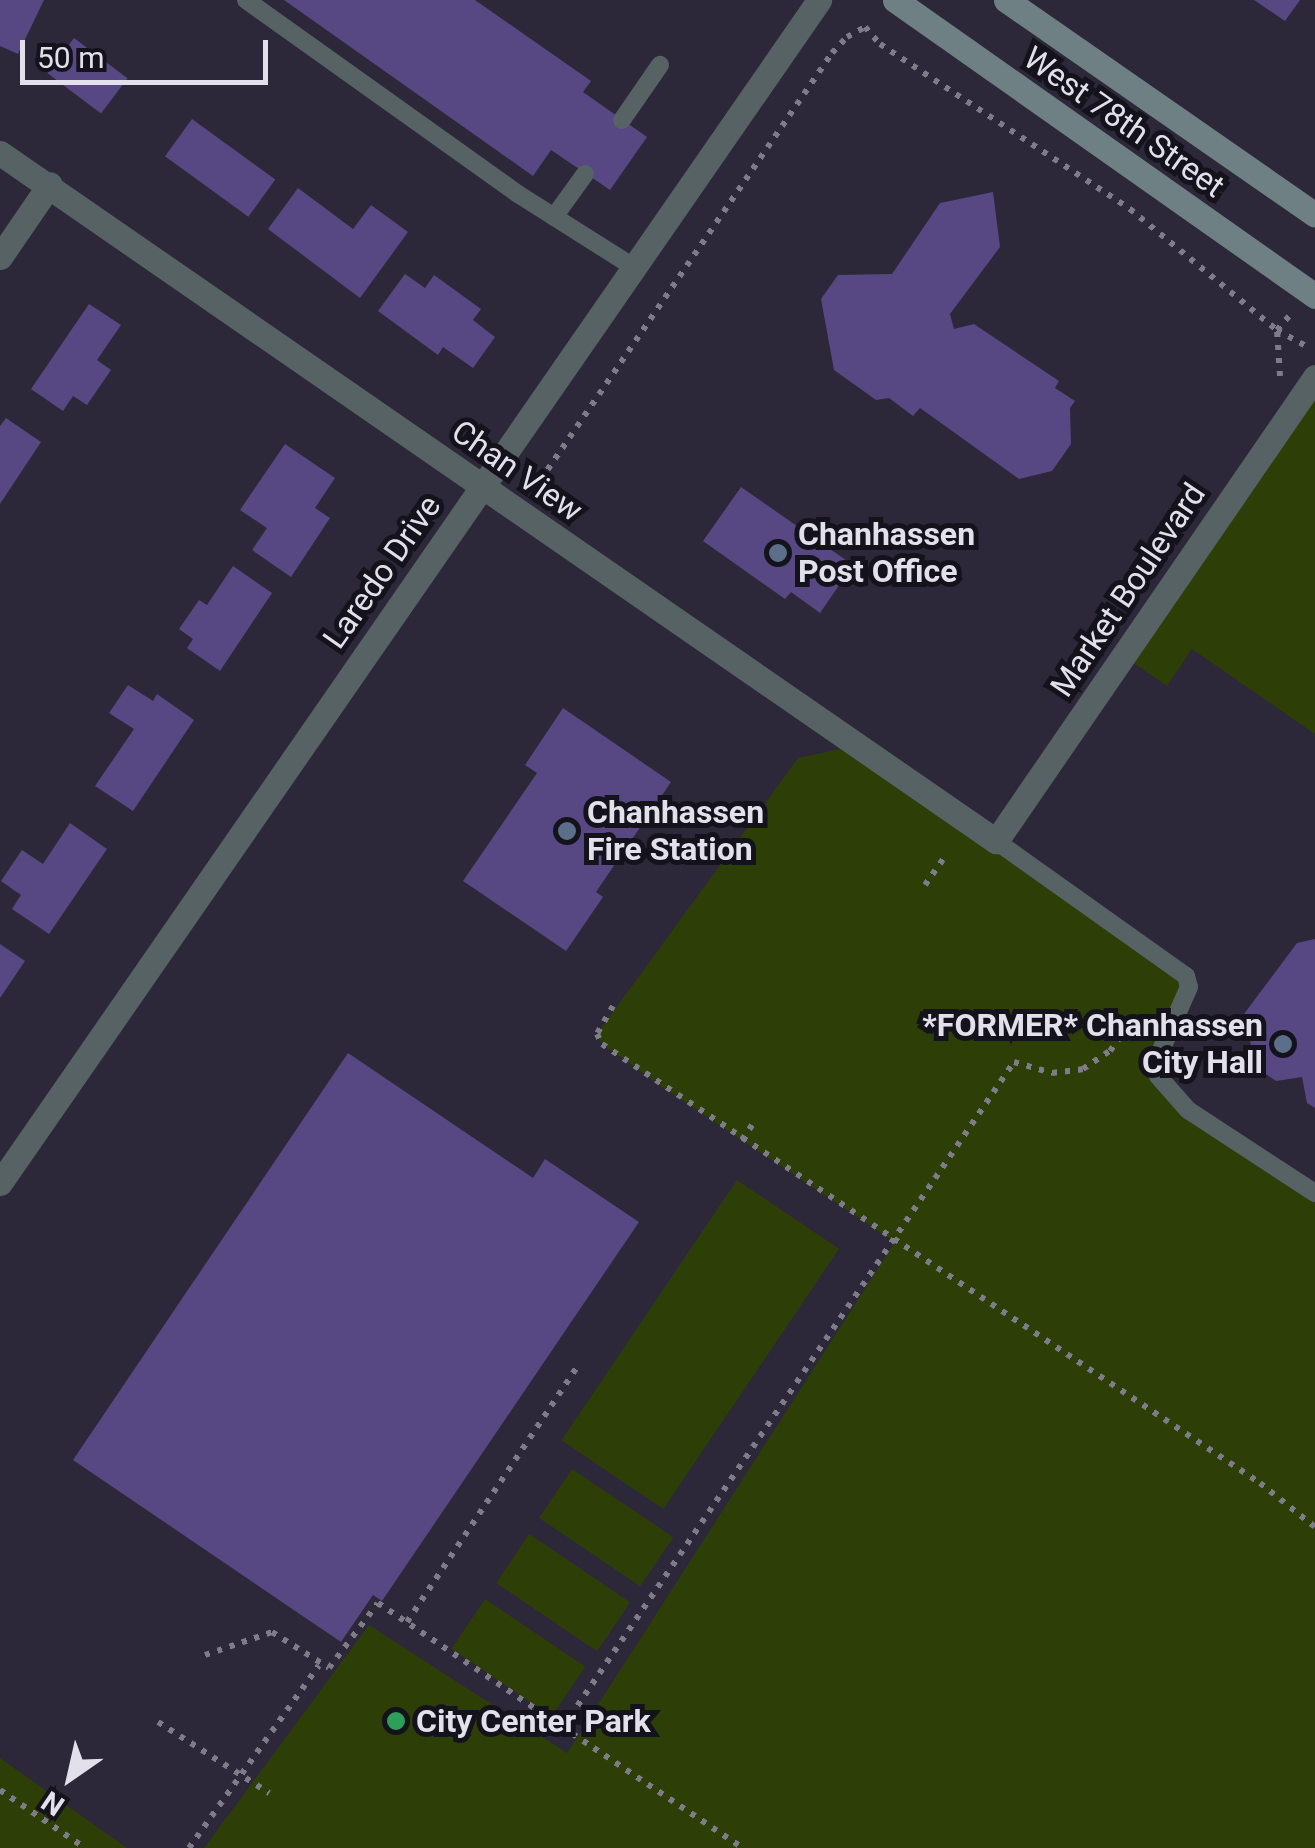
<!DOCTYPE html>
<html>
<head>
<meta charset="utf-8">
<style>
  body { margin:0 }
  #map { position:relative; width:1315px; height:1848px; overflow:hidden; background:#2c283a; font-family:Roboto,sans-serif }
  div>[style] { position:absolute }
  .green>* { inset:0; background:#2e3e07; transform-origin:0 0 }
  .building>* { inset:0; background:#574782; transform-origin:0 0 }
  .path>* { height:6px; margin-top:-3px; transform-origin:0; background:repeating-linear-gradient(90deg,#7f7c8a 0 5px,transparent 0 13px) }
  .lane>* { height:18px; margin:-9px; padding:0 9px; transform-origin:9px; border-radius:9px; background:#576265 }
  .street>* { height:25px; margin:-12.5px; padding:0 12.5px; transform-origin:12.5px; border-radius:12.5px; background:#576265 }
  .secondary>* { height:25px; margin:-12.5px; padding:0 12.5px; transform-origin:12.5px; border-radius:12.5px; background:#6f8085 }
  .dots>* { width:28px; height:28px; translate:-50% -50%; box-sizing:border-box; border:5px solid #14121a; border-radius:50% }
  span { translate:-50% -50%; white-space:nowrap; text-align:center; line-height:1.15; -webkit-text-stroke:10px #14121a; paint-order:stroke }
  .street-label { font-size:32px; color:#e2e0eb }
  .poi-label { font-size:32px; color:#e2e0eb; font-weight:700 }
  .left { translate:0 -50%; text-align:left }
  .right { translate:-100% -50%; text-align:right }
  .north { position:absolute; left:20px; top:1728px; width:100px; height:100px; -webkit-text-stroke:8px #14121a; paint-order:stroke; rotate:214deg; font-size:28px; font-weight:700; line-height:40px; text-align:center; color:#e2e0eb }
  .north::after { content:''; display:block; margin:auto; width:35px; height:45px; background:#e2e0eb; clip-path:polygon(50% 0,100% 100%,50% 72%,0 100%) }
  .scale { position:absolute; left:20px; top:40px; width:248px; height:45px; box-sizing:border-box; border:5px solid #e2e0eb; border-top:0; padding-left:12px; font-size:30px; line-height:35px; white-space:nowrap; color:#e2e0eb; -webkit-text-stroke:8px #14121a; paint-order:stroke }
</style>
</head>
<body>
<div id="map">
  <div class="green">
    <i style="clip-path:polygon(1315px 378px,1315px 734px,1192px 649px,1167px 686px,1122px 655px)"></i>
    <i style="clip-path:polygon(855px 746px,1189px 987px,1158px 1076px,1188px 1110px,1315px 1195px,1315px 1848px,204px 1848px,369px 1625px,567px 1753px,895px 1242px,661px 1086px,602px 1044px,597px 1034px,798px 758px)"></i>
    <i style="left:737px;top:1180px;width:123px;height:314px;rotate:34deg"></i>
    <i style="left:572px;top:1469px;width:122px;height:59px;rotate:34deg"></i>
    <i style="left:529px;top:1534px;width:122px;height:59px;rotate:34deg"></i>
    <i style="left:485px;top:1599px;width:121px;height:60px;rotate:34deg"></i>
    <i style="clip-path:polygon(0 1758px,127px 1848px,0 1848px)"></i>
  </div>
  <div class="building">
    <i style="clip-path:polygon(0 0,44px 0,18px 54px,0 46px)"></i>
    <i style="clip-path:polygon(284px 0,475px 0,591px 81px,583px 92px,647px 137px,610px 190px,551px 150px,533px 176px)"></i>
    <i style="clip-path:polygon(1254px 0,1300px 0,1285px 21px)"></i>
    <i style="left:74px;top:38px;width:67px;height:44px;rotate:37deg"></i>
    <i style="left:192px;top:119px;width:103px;height:46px;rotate:36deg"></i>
    <i style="clip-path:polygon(298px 188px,353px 229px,371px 205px,408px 232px,360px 298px,268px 229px)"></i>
    <i style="clip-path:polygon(993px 192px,1000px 247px,950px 314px,954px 329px,974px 324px,1059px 381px,1055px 388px,1075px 401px,1070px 408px,1071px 444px,1052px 471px,1019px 479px,920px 408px,913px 416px,889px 398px,876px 400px,834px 370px,821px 299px,838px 275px,892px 274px,940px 203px)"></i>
    <i style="clip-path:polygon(405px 274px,425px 288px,434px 275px,481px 309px,473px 320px,495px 337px,473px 368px,443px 347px,438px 355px,378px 311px)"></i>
    <i style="clip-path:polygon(89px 304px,121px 325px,97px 360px,111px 370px,87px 405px,73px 396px,63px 411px,31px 389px)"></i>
    <i style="clip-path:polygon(6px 418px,41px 442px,0 504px,0 426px)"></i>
    <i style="clip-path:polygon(285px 444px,335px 478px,315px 508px,330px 518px,291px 577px,252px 550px,267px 528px,240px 510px)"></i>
    <i style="clip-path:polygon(741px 487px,853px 565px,820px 613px,791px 592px,785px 599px,703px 541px)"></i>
    <i style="clip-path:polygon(233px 566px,272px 593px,220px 671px,187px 648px,193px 639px,179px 629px,199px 600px,207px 605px)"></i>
    <i style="clip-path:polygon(128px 685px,153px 701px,157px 694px,194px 720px,133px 811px,95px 786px,134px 729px,109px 713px)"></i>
    <i style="clip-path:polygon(563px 708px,671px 782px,596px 892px,603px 897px,566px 951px,463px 881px,537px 773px,525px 765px)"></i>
    <i style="clip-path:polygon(70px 823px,107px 849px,49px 934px,12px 909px,21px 895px,1px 881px,22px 850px,43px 864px)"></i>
    <i style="clip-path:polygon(1315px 939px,1315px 1108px,1307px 1103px,1302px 1077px,1276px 1081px,1254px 1066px,1247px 1021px,1241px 1018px,1297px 943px)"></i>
    <i style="clip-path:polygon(0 944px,25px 961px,0 998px)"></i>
    <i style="clip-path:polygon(348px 1053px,533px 1178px,545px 1159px,639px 1222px,382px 1601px,373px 1595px,341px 1642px,73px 1460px)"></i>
  </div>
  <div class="path">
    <i style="left:1280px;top:376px;width:46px;rotate:-93.7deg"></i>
    <i style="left:1277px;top:330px;width:21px;rotate:-49deg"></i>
    <i style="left:533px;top:491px;width:530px;rotate:-55.68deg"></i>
    <i style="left:832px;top:53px;width:22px;rotate:-47deg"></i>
    <i style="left:847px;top:37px;width:21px;rotate:-29deg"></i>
    <i style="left:865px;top:27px;width:23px;rotate:49deg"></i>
    <i style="left:880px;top:44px;width:300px;rotate:33.4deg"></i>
    <i style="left:1130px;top:209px;width:190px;rotate:39.5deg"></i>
    <i style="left:1277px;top:330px;width:38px;rotate:29deg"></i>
    <i style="left:925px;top:885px;width:37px;rotate:-55deg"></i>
    <i style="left:613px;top:1006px;width:32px;rotate:120deg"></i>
    <i style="left:597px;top:1034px;width:11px;rotate:63deg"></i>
    <i style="left:602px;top:1044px;width:791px;rotate:33.71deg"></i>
    <i style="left:1260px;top:1483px;width:70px;rotate:38.7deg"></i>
    <i style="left:742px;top:1140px;width:22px;rotate:-56deg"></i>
    <i style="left:407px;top:1622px;width:306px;rotate:-56.3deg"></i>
    <i style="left:205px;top:1655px;width:71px;rotate:-18.9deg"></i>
    <i style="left:272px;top:1632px;width:67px;rotate:32.3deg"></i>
    <i style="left:329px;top:1668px;width:81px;rotate:-53deg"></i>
    <i style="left:378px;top:1603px;width:439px;rotate:33.9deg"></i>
    <i style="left:158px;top:1722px;width:132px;rotate:32.6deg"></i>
    <i style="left:563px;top:1727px;width:804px;rotate:-55.86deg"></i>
    <i style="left:1014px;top:1062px;width:40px;rotate:16deg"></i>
    <i style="left:1052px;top:1073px;width:31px;rotate:-7deg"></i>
    <i style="left:1083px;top:1069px;width:32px;rotate:-34deg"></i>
    <i style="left:1110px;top:1051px;width:51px;rotate:-53.8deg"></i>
    <i style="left:0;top:1790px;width:103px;rotate:34.3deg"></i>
    <i style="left:189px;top:1848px;width:224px;rotate:-54.6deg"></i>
  </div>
  <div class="lane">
    <i style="left:246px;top:0;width:334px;rotate:35.5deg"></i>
    <i style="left:518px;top:194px;width:135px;rotate:32.3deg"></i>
    <i style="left:622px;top:120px;width:67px;rotate:-55.4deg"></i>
    <i style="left:554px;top:217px;width:53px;rotate:-54.2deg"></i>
    <i style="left:996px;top:841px;width:233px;rotate:35.4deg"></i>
    <i style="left:1186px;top:976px;width:11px;rotate:75deg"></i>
    <i style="left:1189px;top:987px;width:67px;rotate:113.9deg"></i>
    <i style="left:1162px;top:1048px;width:28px;rotate:98deg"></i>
    <i style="left:1158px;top:1076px;width:45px;rotate:48.6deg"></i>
    <i style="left:1188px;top:1110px;width:152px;rotate:33.2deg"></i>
  </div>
  <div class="street">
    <i style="left:0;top:153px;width:1211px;rotate:34.64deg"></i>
    <i style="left:996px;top:841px;width:563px;rotate:-55.49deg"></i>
    <i style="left:0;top:257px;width:88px;rotate:-55.6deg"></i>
    <i style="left:0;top:1183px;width:1439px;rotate:-55.3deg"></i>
  </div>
  <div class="secondary">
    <i style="left:895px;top:0;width:514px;rotate:35.17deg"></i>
    <i style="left:1006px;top:0;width:376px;rotate:34.8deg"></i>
  </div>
  <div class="dots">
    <i style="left:778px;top:553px;background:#5c6f8a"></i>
    <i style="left:567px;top:831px;background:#5c6f8a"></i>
    <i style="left:1283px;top:1044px;background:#5c6f8a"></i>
    <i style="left:396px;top:1721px;background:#2e9e5b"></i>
  </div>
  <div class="street-label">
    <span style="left:1124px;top:122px;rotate:35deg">West 78th Street</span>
    <span style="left:517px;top:471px;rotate:35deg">Chan View</span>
    <span style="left:382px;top:572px;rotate:-55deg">Laredo Drive</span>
    <span style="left:1128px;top:590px;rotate:-56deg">Market Boulevard</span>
  </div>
  <div class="poi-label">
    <span class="left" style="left:798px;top:553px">Chanhassen<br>Post Office</span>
    <span class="left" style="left:587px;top:831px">Chanhassen<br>Fire Station</span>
    <span class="right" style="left:1263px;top:1044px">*FORMER* Chanhassen<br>City Hall</span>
    <span class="left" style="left:416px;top:1721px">City Center Park</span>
  </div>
  <div class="north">N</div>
  <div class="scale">50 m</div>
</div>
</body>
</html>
